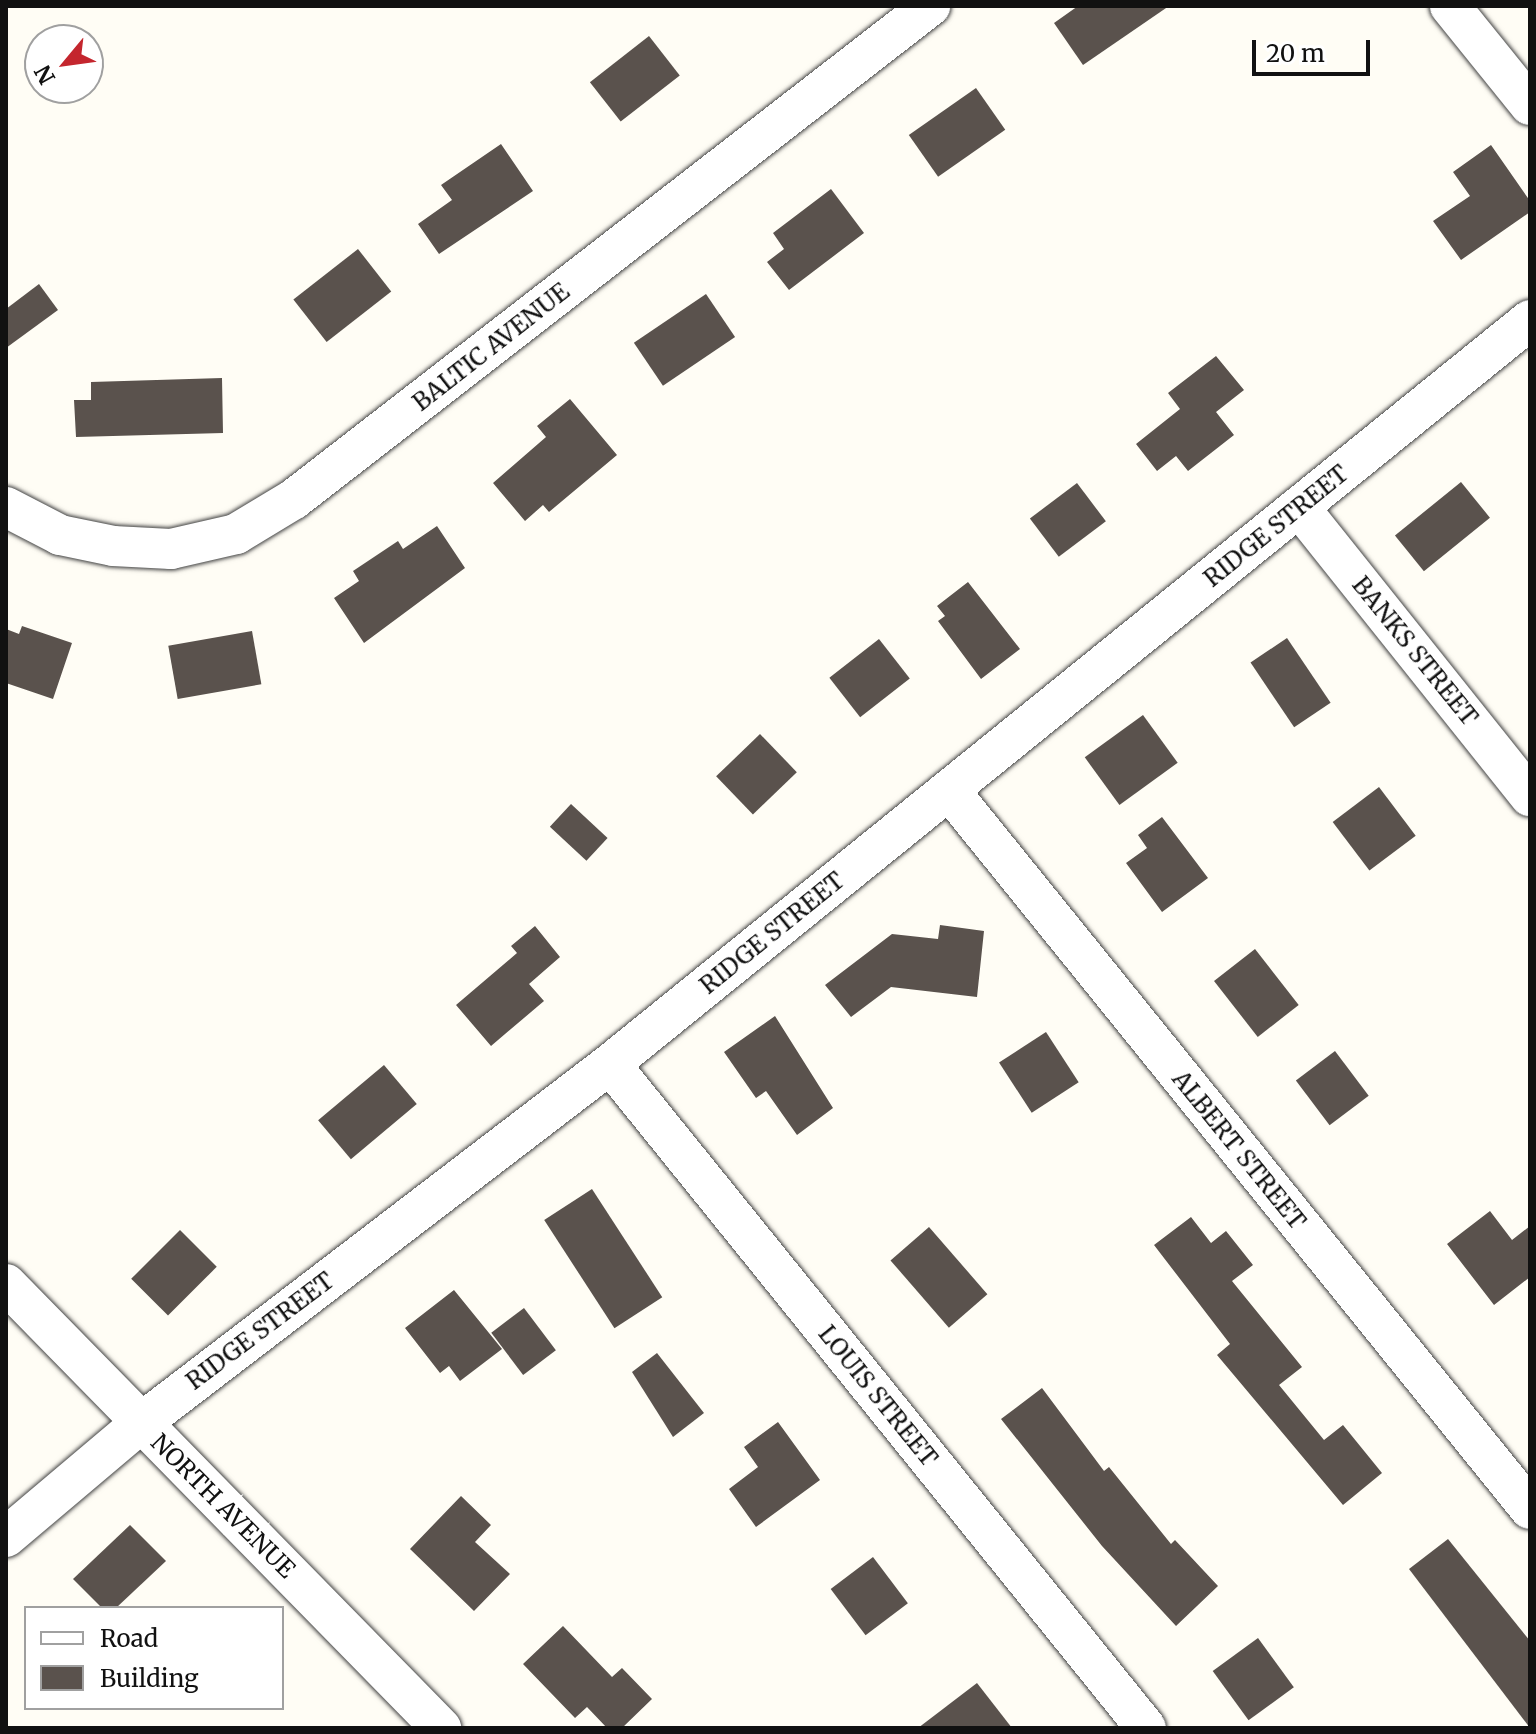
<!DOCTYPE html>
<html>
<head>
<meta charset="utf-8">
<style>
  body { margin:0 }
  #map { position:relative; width:1536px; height:1734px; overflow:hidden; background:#fffdf5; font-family:Merriweather,serif }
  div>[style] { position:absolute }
  .building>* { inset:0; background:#5a524d; transform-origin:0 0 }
  .roads { filter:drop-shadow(0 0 2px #444) drop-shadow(0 0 2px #444) }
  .minor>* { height:40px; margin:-20px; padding:0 20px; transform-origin:20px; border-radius:20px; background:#fff }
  span { translate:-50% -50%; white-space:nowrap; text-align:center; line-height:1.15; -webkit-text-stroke:8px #fff; paint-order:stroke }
  .street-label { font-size:24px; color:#111 }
  .frame { position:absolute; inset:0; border:8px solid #111; pointer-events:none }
  .legend { position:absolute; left:24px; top:1606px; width:260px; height:104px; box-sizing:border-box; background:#fff; border:2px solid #a0a0a0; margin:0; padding:10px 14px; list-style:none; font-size:24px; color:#111 }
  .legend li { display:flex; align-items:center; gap:16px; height:40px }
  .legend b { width:40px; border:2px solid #a0a0a0 }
  .north { position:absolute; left:24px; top:24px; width:80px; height:80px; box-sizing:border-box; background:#fff; border:2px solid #a0a0a0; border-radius:50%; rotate:241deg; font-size:22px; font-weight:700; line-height:32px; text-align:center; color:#111 }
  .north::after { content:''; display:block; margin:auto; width:28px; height:36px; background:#c4262e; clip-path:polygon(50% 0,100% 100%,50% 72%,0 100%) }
  .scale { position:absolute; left:1252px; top:40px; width:118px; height:36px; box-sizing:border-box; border:4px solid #111; border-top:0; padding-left:10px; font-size:24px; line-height:28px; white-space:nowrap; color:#111; -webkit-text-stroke:6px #fff; paint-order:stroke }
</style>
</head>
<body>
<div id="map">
  <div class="building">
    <i style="clip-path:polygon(1078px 6px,1169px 6px,1083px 65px,1054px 23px)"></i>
    <i style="left:649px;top:36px;width:50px;height:75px;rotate:52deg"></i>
    <i style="left:976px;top:88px;width:51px;height:82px;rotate:55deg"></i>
    <i style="clip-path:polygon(501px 144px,533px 191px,439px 254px,418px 224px,452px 200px,441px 185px)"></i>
    <i style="clip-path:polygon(1491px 145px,1530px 201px,1530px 212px,1461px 260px,1433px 221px,1470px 196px,1453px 172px)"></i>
    <i style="clip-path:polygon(831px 189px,864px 233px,789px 290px,767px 262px,784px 249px,773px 233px)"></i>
    <i style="left:358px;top:249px;width:54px;height:82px;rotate:52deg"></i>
    <i style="clip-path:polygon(39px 284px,58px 310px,6px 348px,6px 309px)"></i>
    <i style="left:706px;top:294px;width:52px;height:87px;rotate:56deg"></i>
    <i style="clip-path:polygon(1216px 356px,1244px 390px,1216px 412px,1234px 435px,1188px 471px,1176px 456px,1157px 471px,1136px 444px,1180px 409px,1168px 393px)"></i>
    <i style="clip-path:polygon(222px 378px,223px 433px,76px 437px,74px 400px,91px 400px,91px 382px)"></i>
    <i style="clip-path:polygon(570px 399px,617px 455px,549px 512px,543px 505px,525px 521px,493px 483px,546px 437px,537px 426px)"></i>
    <i style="left:1461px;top:482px;width:46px;height:85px;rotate:51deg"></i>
    <i style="left:1077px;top:483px;width:48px;height:59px;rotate:53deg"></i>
    <i style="clip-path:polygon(437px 526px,465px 568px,364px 643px,334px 598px,359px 581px,353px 571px,398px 541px,403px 549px)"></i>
    <i style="clip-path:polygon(968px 582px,1020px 649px,981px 679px,938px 621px,945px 616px,937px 606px)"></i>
    <i style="clip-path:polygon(22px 626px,72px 643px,53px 699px,6px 683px,6px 629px,19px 634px)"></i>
    <i style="left:252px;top:631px;width:54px;height:85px;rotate:80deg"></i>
    <i style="left:1287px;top:638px;width:78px;height:44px;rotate:56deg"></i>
    <i style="left:879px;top:639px;width:50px;height:63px;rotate:52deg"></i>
    <i style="left:1143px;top:715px;width:59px;height:72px;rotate:54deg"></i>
    <i style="left:760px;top:734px;width:53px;height:61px;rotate:46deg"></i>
    <i style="left:1379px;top:787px;width:61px;height:58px;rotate:53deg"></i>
    <i style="left:571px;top:804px;width:50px;height:31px;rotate:43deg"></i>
    <i style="clip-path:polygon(1162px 817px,1208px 878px,1162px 912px,1126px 863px,1147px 848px,1138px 835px)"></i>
    <i style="clip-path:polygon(940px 925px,984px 931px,977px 997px,891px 987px,851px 1017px,825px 985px,892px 934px,938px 939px)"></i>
    <i style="clip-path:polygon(535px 926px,560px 957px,529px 984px,544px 1001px,491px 1046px,456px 1005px,517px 953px,511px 946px)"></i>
    <i style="left:1255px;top:949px;width:71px;height:52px;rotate:52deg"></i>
    <i style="clip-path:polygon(775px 1016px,833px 1108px,797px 1135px,766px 1091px,756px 1098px,724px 1052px)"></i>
    <i style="left:1046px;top:1032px;width:60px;height:56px;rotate:57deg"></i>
    <i style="left:1335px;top:1051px;width:56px;height:49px;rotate:53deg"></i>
    <i style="left:384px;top:1065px;width:51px;height:86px;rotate:50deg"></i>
    <i style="left:592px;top:1189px;width:129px;height:57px;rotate:57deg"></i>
    <i style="clip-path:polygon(1490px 1211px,1512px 1240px,1530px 1226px,1530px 1277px,1494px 1305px,1447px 1244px)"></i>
    <i style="clip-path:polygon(1191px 1217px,1211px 1243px,1226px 1231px,1253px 1265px,1232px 1281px,1302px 1367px,1279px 1385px,1324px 1440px,1343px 1425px,1382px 1473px,1343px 1505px,1217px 1355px,1230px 1344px,1154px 1245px)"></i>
    <i style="left:929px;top:1227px;width:89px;height:51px;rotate:49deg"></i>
    <i style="left:180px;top:1230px;width:52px;height:69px;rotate:45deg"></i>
    <i style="clip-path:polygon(454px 1290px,502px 1349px,460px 1381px,449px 1366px,440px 1373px,405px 1328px)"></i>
    <i style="left:524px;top:1308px;width:53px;height:41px;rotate:53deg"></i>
    <i style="clip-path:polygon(657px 1353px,704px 1413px,673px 1437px,632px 1372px)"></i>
    <i style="clip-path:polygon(1042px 1388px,1104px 1471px,1109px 1467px,1171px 1544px,1175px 1540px,1218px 1586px,1176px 1626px,1102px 1546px,1001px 1419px)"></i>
    <i style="clip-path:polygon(778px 1422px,820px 1480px,756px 1527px,729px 1489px,758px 1467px,744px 1447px)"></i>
    <i style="clip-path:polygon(461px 1496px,491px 1525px,475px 1542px,510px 1574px,474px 1611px,410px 1549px)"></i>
    <i style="clip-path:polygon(130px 1525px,166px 1561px,116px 1608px,102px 1608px,73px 1579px)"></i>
    <i style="clip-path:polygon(1448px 1539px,1530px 1641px,1530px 1728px,1409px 1569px)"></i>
    <i style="left:873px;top:1557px;width:58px;height:53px;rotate:53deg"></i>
    <i style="clip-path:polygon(563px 1626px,612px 1677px,622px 1668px,652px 1699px,622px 1728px,607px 1728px,587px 1707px,575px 1718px,523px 1664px)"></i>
    <i style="left:1258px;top:1638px;width:61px;height:56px;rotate:54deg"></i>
    <i style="clip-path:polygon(977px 1683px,1012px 1728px,918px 1728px)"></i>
  </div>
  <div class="roads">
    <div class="minor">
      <i style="left:1450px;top:6px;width:127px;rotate:51.1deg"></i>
      <i style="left:6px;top:507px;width:61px;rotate:27.4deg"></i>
      <i style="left:60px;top:535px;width:54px;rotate:11.7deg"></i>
      <i style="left:113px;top:546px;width:58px;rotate:3deg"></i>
      <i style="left:171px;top:549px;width:67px;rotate:-13deg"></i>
      <i style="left:236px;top:534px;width:68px;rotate:-31.1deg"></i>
      <i style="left:294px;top:499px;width:805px;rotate:-37.78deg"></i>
      <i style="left:1299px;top:507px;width:370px;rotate:51.4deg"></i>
      <i style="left:949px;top:790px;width:924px;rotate:51.06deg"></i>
      <i style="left:610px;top:1064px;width:853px;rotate:51.09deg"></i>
      <i style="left:6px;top:1284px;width:622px;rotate:45.59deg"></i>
      <i style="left:6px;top:1537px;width:177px;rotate:-40.2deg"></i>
      <i style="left:141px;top:1423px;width:591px;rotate:-37.43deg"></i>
      <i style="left:610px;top:1064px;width:1183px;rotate:-38.96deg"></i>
    </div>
  </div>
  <div class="street-label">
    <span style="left:491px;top:347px;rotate:-38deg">BALTIC AVENUE</span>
    <span style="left:1276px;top:526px;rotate:-39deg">RIDGE STREET</span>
    <span style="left:1415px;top:651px;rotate:51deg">BANKS STREET</span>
    <span style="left:772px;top:933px;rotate:-39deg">RIDGE STREET</span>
    <span style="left:1239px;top:1150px;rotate:51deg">ALBERT STREET</span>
    <span style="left:260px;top:1331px;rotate:-37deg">RIDGE STREET</span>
    <span style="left:878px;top:1396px;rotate:51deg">LOUIS STREET</span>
    <span style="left:223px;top:1506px;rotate:45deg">NORTH AVENUE</span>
  </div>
  <div class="frame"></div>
  <ul class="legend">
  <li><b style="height:10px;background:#fff"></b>Road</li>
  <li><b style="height:22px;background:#5a524d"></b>Building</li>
  </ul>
  <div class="north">N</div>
  <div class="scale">20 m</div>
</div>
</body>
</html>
